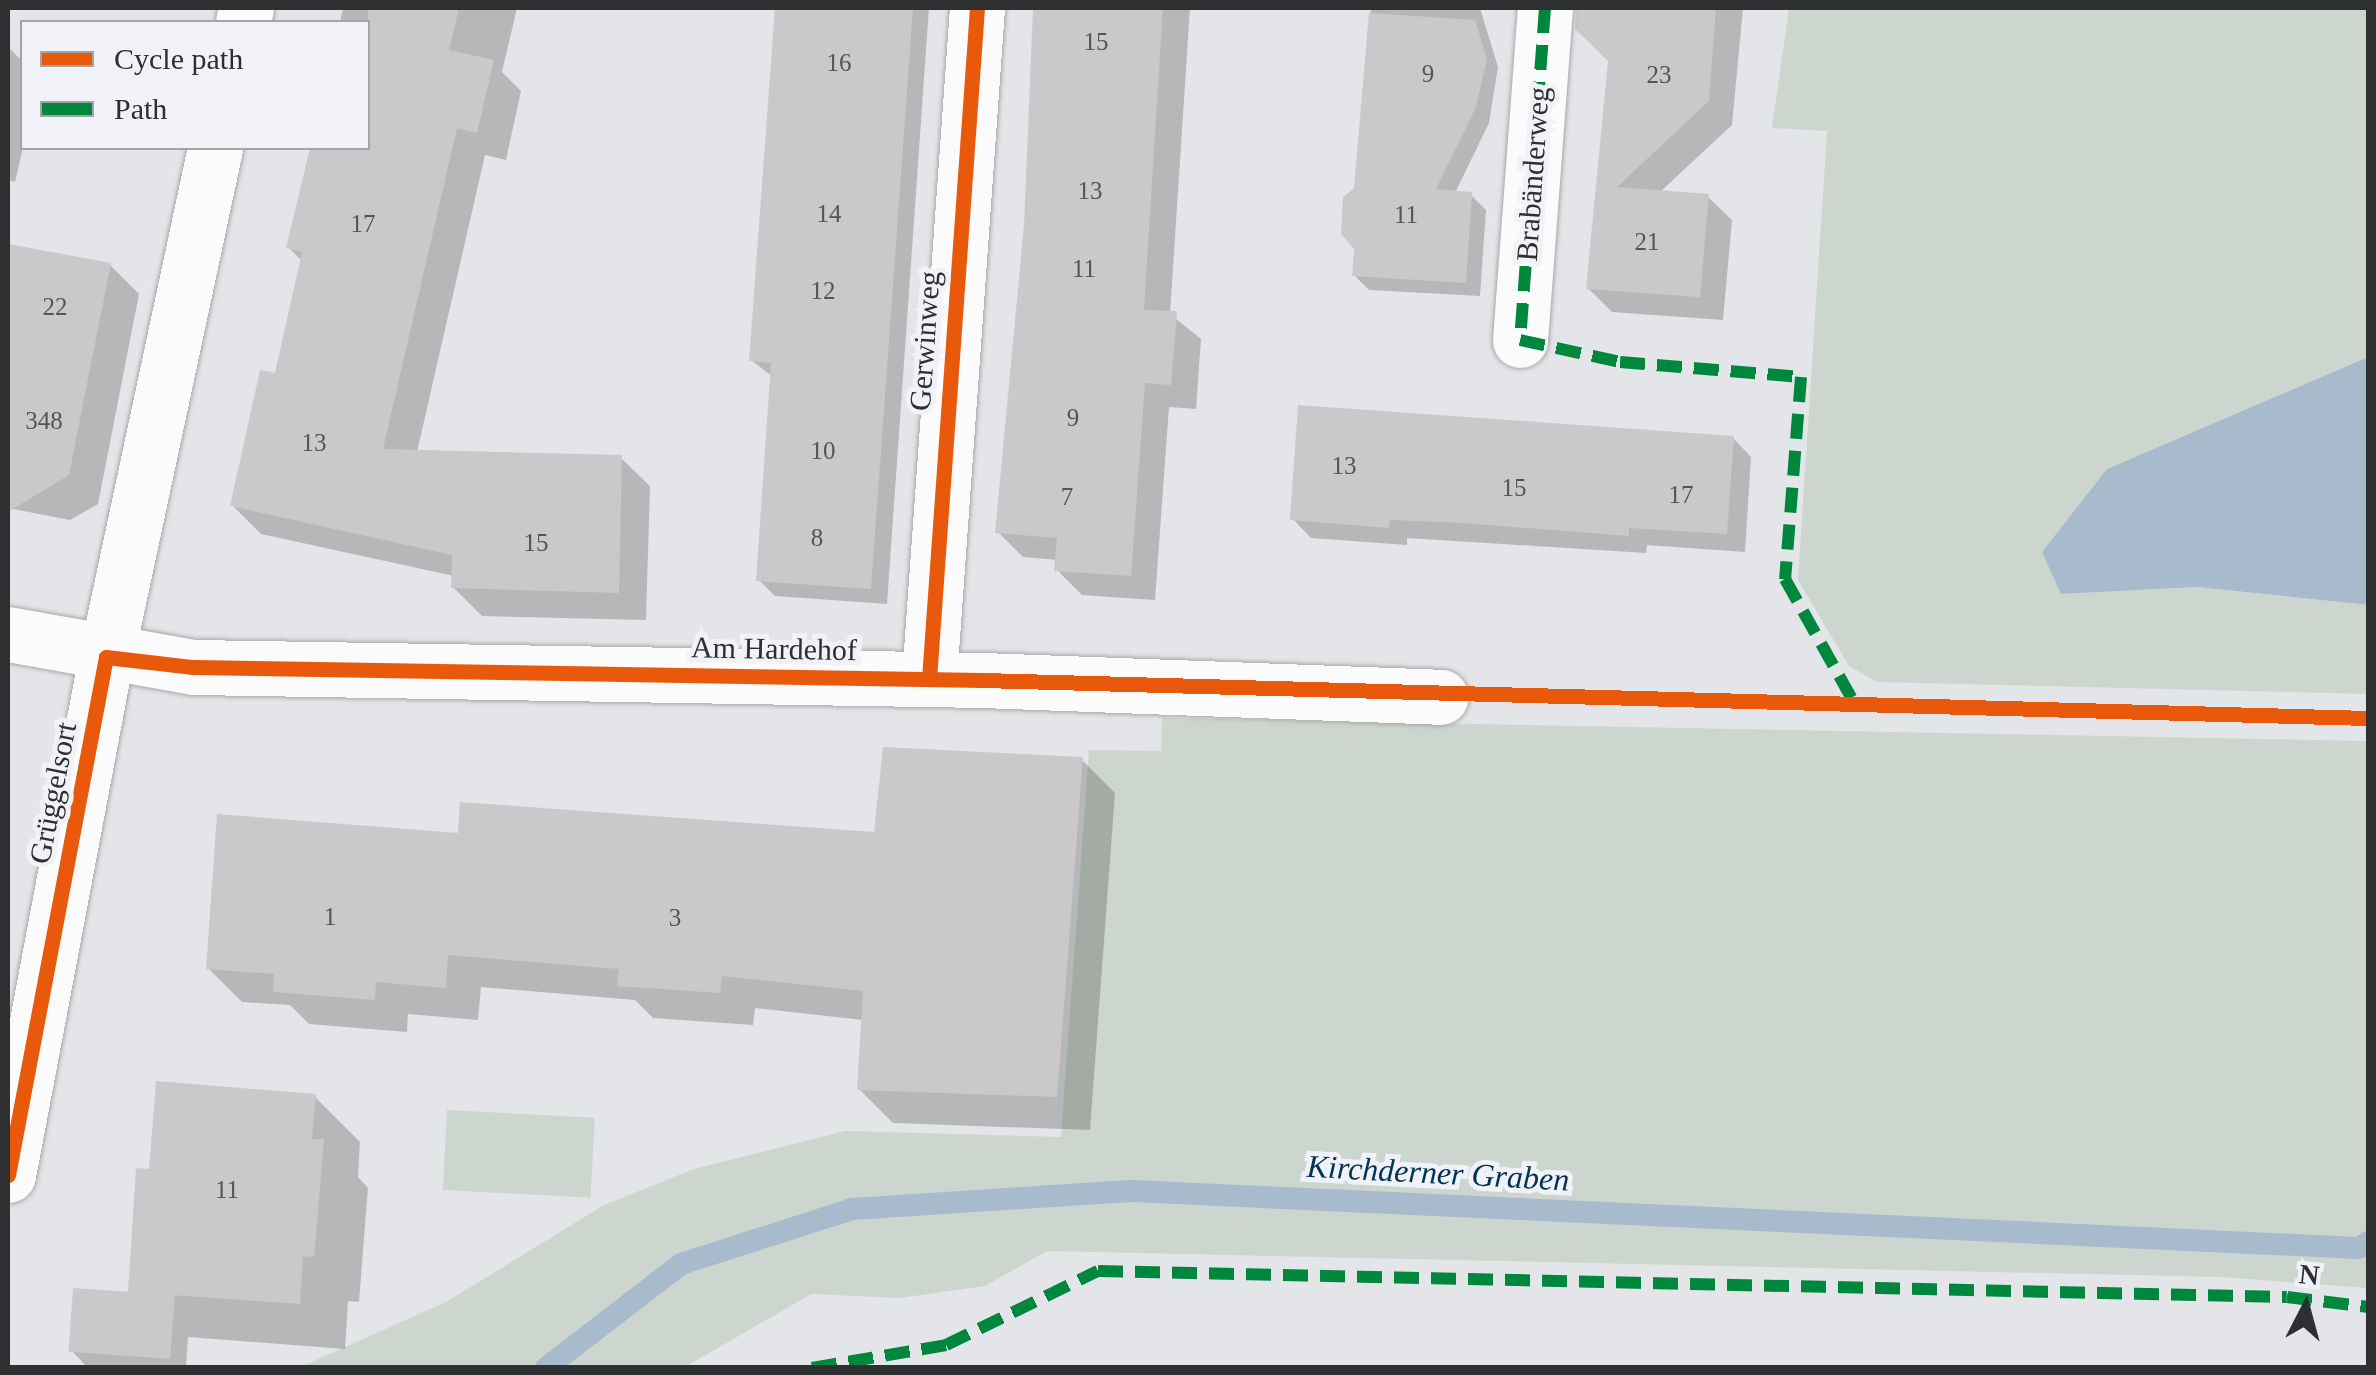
<!DOCTYPE html>
<html>
<head>
<meta charset="utf-8">
<style>
  body { margin:0 }
  #map { position:relative; width:2376px; height:1375px; overflow:hidden; background:#e4e5e8; font-family:"Times New Roman",serif }
  div>[style] { position:absolute }
  .green>* { inset:0; background:#cdd6ce; transform-origin:0 0 }
  .water>* { inset:0; background:#a8bbcc }
  .shadow>* { inset:0; background:#0003 }
  .stream>* { height:22px; margin:-11px; padding:0 11px; transform-origin:11px; border-radius:11px; background:#a8bbcc }
  .building>* { inset:0; background:#cac8ca; transform-origin:0 0 }
  .roads { filter:drop-shadow(0 0 2px #a8a9ab) drop-shadow(0 0 2px #a8a9ab) }
  .minor>* { height:55px; margin:-27.5px; padding:0 27.5px; transform-origin:27.5px; border-radius:27.5px; background:#fbfbfc }
  .quiet>* { height:12px; margin-top:-6px; transform-origin:0; background:repeating-linear-gradient(90deg,#00873e 0 25px,transparent 0 37px) }
  .cycleway>* { height:15px; margin:-7.5px; padding:0 7.5px; transform-origin:7.5px; border-radius:7.5px; background:#e8590c }
  span { translate:-50% -50%; white-space:nowrap; text-align:center; line-height:1.15; -webkit-text-stroke:10px #f0f2f7; paint-order:stroke }
  .number-label { font-size:25px; color:#555557 }
  .number-label span { -webkit-text-stroke-width:0 }
  .street-label { font-size:30px; color:#2e2f31 }
  .water-label { font-size:32px; color:#033353; font-style:italic }
  .frame { position:absolute; inset:0; border:10px solid #2e2f31; pointer-events:none }
  .legend { position:absolute; left:20px; top:20px; width:350px; height:130px; box-sizing:border-box; background:#f0f2f7; border:2px solid #a2a4a8; margin:0; padding:12px 18px; list-style:none; font-size:30px; color:#2e2f31 }
  .legend li { display:flex; align-items:center; gap:20px; height:50px }
  .legend b { width:50px; border:2px solid #a2a4a8 }
  .north { position:absolute; left:2256px; top:1255px; width:100px; height:100px; -webkit-text-stroke:8px #f0f2f7; paint-order:stroke; rotate:6deg; font-size:28px; font-weight:700; line-height:40px; text-align:center; color:#2e2f31 }
  .north::after { content:''; display:block; margin:auto; width:35px; height:45px; background:#2e2f31; clip-path:polygon(50% 0,100% 100%,50% 72%,0 100%) }
</style>
</head>
<body>
<div id="map">
  <div class="green">
    <i style="clip-path:polygon(1789px 8px,2368px 8px,2368px 357px,2107px 469px,2061px 594px,2197px 587px,2368px 605px,2368px 694px,1877px 682px,1849px 666px,1798px 580px,1827px 131px,1772px 128px)"></i>
    <i style="clip-path:polygon(1162px 718px,2368px 741px,2368px 1288px,2220px 1277px,1047px 1251px,985px 1286px,900px 1298px,811px 1294px,685px 1367px,298px 1368px,446px 1302px,604px 1205px,694px 1169px,845px 1131px,1061px 1137px,1089px 750px,1161px 751px)"></i>
    <i style="left:447px;top:1110px;width:148px;height:80px;rotate:3deg"></i>
  </div>
  <div class="water">
    <i style="clip-path:polygon(2368px 357px,2368px 605px,2197px 587px,2061px 594px,2042px 552px,2107px 469px)"></i>
  </div>
  <div class="shadow">
    <i style="clip-path:polygon(343px 8px,517px 8px,502px 72px,521px 91px,506px 160px,485px 155px,417px 452px,621px 458px,650px 486px,646px 620px,482px 616px,453px 587px,454px 576px,261px 534px,232px 505px,277px 375px,302px 261px,289px 248px,312px 148px,368px 148px,368px 22px,340px 22px)"></i>
    <i style="clip-path:polygon(777px 8px,929px 8px,887px 604px,775px 596px,759px 580px,773px 377px,751px 360px)"></i>
    <i style="clip-path:polygon(1037px 8px,1190px 8px,1170px 314px,1201px 339px,1196px 409px,1169px 407px,1155px 600px,1082px 595px,1057px 570px,1058px 560px,1023px 557px,998px 532px,1027px 225px)"></i>
    <i style="clip-path:polygon(1371px 8px,1480px 8px,1498px 67px,1489px 123px,1455px 193px,1471px 195px,1486px 210px,1480px 296px,1369px 290px,1354px 275px)"></i>
    <i style="clip-path:polygon(1605px 8px,1743px 8px,1732px 125px,1659px 193px,1708px 197px,1732px 220px,1723px 320px,1612px 312px,1588px 288px,1610px 60px,1596px 16px)"></i>
    <i style="clip-path:polygon(8px 47px,22px 61px,23px 148px,15px 182px,8px 180px)"></i>
    <i style="clip-path:polygon(8px 247px,110px 265px,139px 294px,98px 504px,70px 520px,8px 508px)"></i>
    <i style="clip-path:polygon(1733px 438px,1751px 457px,1745px 552px,1647px 545px,1646px 553px,1407px 538px,1407px 545px,1311px 538px,1293px 519px)"></i>
    <i style="clip-path:polygon(1081px 759px,1115px 793px,1090px 1130px,893px 1123px,859px 1089px,863px 1020px,755px 1008px,753px 1025px,653px 1018px,635px 1000px,481px 987px,478px 1020px,408px 1014px,407px 1032px,309px 1024px,290px 1005px,242px 1002px,208px 968px,460px 836px,876px 835px)"></i>
    <i style="clip-path:polygon(314px 1096px,360px 1142px,358px 1177px,368px 1188px,359px 1302px,348px 1301px,345px 1349px,188px 1337px,186px 1368px,86px 1366px,72px 1351px,135px 1295px,151px 1172px)"></i>
  </div>
  <div class="stream">
    <i style="left:546px;top:1368px;width:170px;rotate:-37.6deg"></i>
    <i style="left:681px;top:1264px;width:180px;rotate:-17.8deg"></i>
    <i style="left:852px;top:1209px;width:282px;rotate:-3.7deg"></i>
    <i style="left:1133px;top:1191px;width:1227px;rotate:2.66deg"></i>
    <i style="left:2359px;top:1248px;width:11px;rotate:-34deg"></i>
  </div>
  <div class="building">
    <i style="clip-path:polygon(368px 8px,459px 8px,449px 50px,494px 60px,477px 133px,457px 128px,383px 449px,622px 455px,619px 593px,451px 588px,452px 555px,230px 506px,260px 370px,275px 373px,302px 252px,286px 248px,310px 148px,368px 148px)"></i>
    <i style="clip-path:polygon(775px 8px,913px 8px,871px 589px,756px 581px,771px 363px,749px 361px)"></i>
    <i style="clip-path:polygon(1033px 8px,1163px 8px,1144px 310px,1177px 311px,1171px 385px,1145px 383px,1131px 576px,1054px 571px,1057px 538px,995px 533px,1024px 225px)"></i>
    <i style="clip-path:polygon(1576px 8px,1716px 8px,1709px 101px,1617px 187px,1709px 194px,1700px 297px,1586px 289px,1608px 61px,1575px 29px)"></i>
    <i style="clip-path:polygon(1369px 13px,1475px 20px,1487px 59px,1476px 107px,1436px 189px,1472px 192px,1466px 283px,1352px 276px,1354px 249px,1341px 234px,1343px 197px,1354px 188px)"></i>
    <i style="clip-path:polygon(8px 244px,111px 263px,69px 475px,8px 512px)"></i>
    <i style="clip-path:polygon(1298px 405px,1734px 436px,1727px 534px,1629px 528px,1629px 536px,1462px 523px,1390px 520px,1389px 528px,1290px 520px)"></i>
    <i style="clip-path:polygon(883px 747px,1083px 757px,1057px 1097px,857px 1090px,863px 991px,722px 976px,720px 993px,617px 986px,619px 969px,448px 955px,446px 988px,376px 982px,375px 1000px,273px 992px,274px 974px,206px 969px,217px 814px,458px 833px,460px 802px,874px 832px)"></i>
    <i style="clip-path:polygon(156px 1081px,316px 1094px,312px 1139px,324px 1139px,314px 1257px,303px 1256px,300px 1304px,128px 1292px,136px 1168px,149px 1169px)"></i>
    <i style="left:73px;top:1288px;width:102px;height:64px;rotate:4deg"></i>
  </div>
  <div class="roads">
    <div class="minor">
      <i style="left:243px;top:22px;width:14px;rotate:-78deg"></i>
      <i style="left:1520px;top:340px;width:333px;rotate:-85.7deg"></i>
      <i style="left:8px;top:634px;width:188px;rotate:10.1deg"></i>
      <i style="left:193px;top:667px;width:789px;rotate:0.94deg"></i>
      <i style="left:982px;top:680px;width:459px;rotate:2.1deg"></i>
      <i style="left:929px;top:679px;width:673px;rotate:-85.91deg"></i>
      <i style="left:8px;top:1175px;width:527px;rotate:-79.29deg"></i>
      <i style="left:106px;top:657px;width:521px;rotate:-77.91deg"></i>
    </div>
  </div>
  <div class="quiet">
    <i style="left:1545px;top:8px;width:333px;rotate:94.3deg"></i>
    <i style="left:1520px;top:340px;width:102px;rotate:12.4deg"></i>
    <i style="left:1620px;top:362px;width:182px;rotate:4.7deg"></i>
    <i style="left:1801px;top:377px;width:203px;rotate:94.5deg"></i>
    <i style="left:1785px;top:579px;width:145px;rotate:60.8deg"></i>
    <i style="left:812px;top:1368px;width:136px;rotate:-9.7deg"></i>
    <i style="left:946px;top:1345px;width:169px;rotate:-26deg"></i>
    <i style="left:1098px;top:1271px;width:1189px;rotate:1.25deg"></i>
    <i style="left:2287px;top:1297px;width:82px;rotate:7deg"></i>
  </div>
  <div class="cycleway">
    <i style="left:929px;top:679px;width:673px;rotate:-85.91deg"></i>
    <i style="left:8px;top:1175px;width:527px;rotate:-79.29deg"></i>
    <i style="left:106px;top:657px;width:88px;rotate:6.6deg"></i>
    <i style="left:193px;top:667px;width:789px;rotate:0.94deg"></i>
    <i style="left:982px;top:680px;width:1387px;rotate:1.57deg"></i>
  </div>
  <div class="number-label">
    <span style="left:1096px;top:42px">15</span>
    <span style="left:839px;top:63px">16</span>
    <span style="left:1428px;top:74px">9</span>
    <span style="left:1659px;top:75px">23</span>
    <span style="left:1090px;top:191px">13</span>
    <span style="left:829px;top:214px">14</span>
    <span style="left:1406px;top:215px">11</span>
    <span style="left:363px;top:224px">17</span>
    <span style="left:1647px;top:242px">21</span>
    <span style="left:1084px;top:269px">11</span>
    <span style="left:823px;top:291px">12</span>
    <span style="left:55px;top:307px">22</span>
    <span style="left:1073px;top:418px">9</span>
    <span style="left:44px;top:421px">348</span>
    <span style="left:314px;top:443px">13</span>
    <span style="left:823px;top:451px">10</span>
    <span style="left:1344px;top:466px">13</span>
    <span style="left:1514px;top:488px">15</span>
    <span style="left:1681px;top:495px">17</span>
    <span style="left:1067px;top:497px">7</span>
    <span style="left:817px;top:538px">8</span>
    <span style="left:536px;top:543px">15</span>
    <span style="left:330px;top:917px">1</span>
    <span style="left:675px;top:918px">3</span>
    <span style="left:227px;top:1190px">11</span>
  </div>
  <div class="street-label">
    <span style="left:1533px;top:174px;rotate:-86deg">Brabänderweg</span>
    <span style="left:925px;top:341px;rotate:-86deg">Gerwinweg</span>
    <span style="left:774px;top:649px;rotate:1deg">Am Hardehof</span>
    <span style="left:53px;top:793px;rotate:-79deg">Grüggelsort</span>
  </div>
  <div class="water-label">
    <span style="left:1438px;top:1173px;rotate:3deg">Kirchderner Graben</span>
  </div>
  <div class="frame"></div>
  <ul class="legend">
  <li><b style="height:12px;background:#e8590c"></b>Cycle path</li>
  <li><b style="height:12px;background:#00873e"></b>Path</li>
  </ul>
  <div class="north">N</div>
</div>
</body>
</html>
